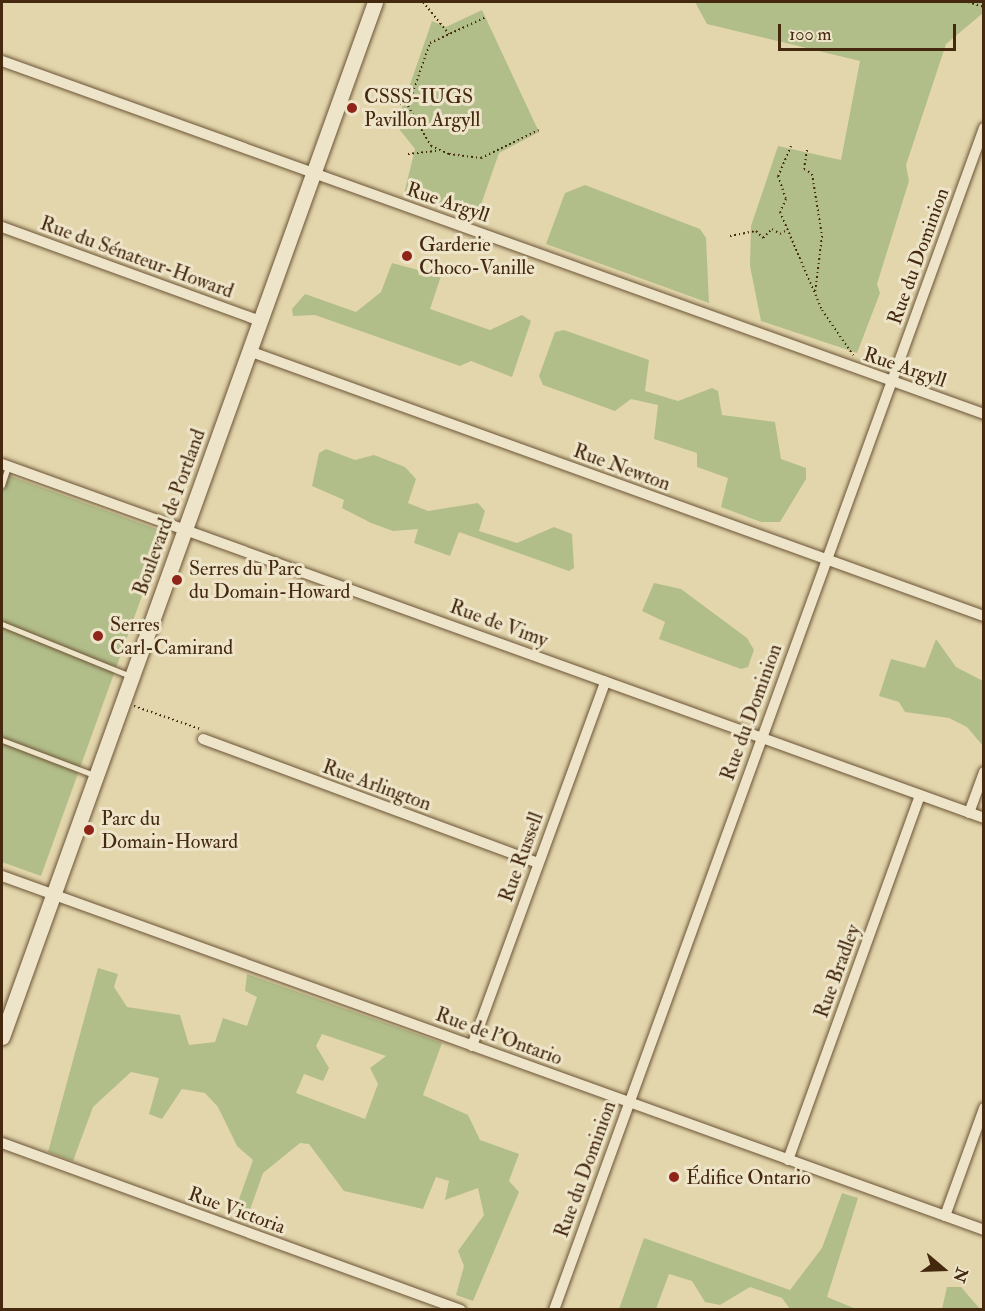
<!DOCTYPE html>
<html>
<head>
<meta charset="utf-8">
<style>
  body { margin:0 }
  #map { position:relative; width:985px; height:1311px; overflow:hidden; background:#e3d6ac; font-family:"IM FELL Double Pica",serif }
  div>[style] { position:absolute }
  .green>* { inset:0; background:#b2be8a }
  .path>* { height:2px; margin-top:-1px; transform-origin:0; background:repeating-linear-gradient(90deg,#45290f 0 1.5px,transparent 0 4.5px) }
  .roads { filter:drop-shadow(0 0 2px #6c5436) drop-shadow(0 0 2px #6c5436) }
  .service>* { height:5px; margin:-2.5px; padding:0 2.5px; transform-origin:2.5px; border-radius:2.5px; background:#ede4c9 }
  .minor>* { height:10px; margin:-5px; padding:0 5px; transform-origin:5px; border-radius:5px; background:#ede4c9 }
  .secondary>* { height:15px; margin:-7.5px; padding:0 7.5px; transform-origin:7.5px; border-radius:7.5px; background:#ede4c9 }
  .dots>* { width:16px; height:16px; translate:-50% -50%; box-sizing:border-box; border:3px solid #ede4c9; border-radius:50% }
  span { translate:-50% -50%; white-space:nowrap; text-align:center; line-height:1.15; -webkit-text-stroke:6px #ede4c9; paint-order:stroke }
  .poi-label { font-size:20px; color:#45290f }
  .left { translate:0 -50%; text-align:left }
  .street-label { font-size:20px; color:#45290f }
  .frame { position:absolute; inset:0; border:3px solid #45290f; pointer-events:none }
  .north { position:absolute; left:913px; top:1239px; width:60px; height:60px; -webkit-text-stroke:4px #ede4c9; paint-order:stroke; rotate:109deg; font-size:16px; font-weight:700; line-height:24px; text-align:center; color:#45290f }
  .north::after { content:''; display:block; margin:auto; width:21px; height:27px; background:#45290f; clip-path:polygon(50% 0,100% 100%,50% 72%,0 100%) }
  .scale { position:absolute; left:778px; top:24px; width:178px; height:27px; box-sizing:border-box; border:3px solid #45290f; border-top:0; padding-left:8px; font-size:18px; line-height:21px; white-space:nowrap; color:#45290f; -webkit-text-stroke:4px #ede4c9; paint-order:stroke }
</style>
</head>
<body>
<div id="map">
  <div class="green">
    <i style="clip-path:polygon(695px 2px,983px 2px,983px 13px,946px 44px,906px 165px,909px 181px,877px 284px,880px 293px,857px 353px,761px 321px,750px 266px,751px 226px,778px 146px,841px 160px,860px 61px,707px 24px)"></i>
    <i style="clip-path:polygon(482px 10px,539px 132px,499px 153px,476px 219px,404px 194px,415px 149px,396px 125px,432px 21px,446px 27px)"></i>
    <i style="clip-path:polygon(585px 185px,700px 229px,706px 238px,709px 303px,546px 244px,565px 193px)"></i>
    <i style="clip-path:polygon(392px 263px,441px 276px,430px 309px,490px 330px,522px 315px,531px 321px,512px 377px,471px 361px,460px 366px,315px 315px,293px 316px,292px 309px,305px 294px,356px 312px,381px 292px)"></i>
    <i style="clip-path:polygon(564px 330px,649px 360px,645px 391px,678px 401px,712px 388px,718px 391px,722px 415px,775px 422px,781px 459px,806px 468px,806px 479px,780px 522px,761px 522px,721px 507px,728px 478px,697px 467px,697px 453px,654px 439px,658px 405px,631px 399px,615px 411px,543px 385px,539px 376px,555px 332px)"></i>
    <i style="clip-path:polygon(326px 449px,355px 460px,374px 455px,405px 467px,416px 479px,408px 503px,428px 511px,478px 503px,485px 511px,479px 531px,517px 543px,554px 527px,572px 534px,574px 568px,569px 571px,459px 532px,450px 556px,414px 543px,418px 529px,393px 531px,371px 523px,342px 508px,344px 500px,312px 486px,319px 453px)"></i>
    <i style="clip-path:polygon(2px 473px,165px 532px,41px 876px,2px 862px)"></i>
    <i style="clip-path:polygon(654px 583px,681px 589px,747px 638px,754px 650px,748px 667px,741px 669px,659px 639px,665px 622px,642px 611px)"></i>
    <i style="clip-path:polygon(936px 639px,956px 667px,983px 681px,983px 746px,967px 727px,949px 718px,905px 712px,899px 702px,879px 696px,891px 659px,925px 668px)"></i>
    <i style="clip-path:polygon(evenodd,98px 968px,118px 974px,114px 987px,127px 1007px,180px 1015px,189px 1045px,215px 1042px,223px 1018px,247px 1026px,257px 997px,245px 991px,247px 974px,442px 1043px,423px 1095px,468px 1115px,480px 1140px,519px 1154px,509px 1181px,519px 1192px,473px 1301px,456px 1295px,464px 1266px,458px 1251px,484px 1215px,478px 1188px,445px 1200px,449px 1181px,436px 1177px,423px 1209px,344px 1191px,309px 1144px,300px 1143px,263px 1173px,246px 1221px,233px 1216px,253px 1160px,237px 1146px,218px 1107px,205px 1093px,182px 1089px,162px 1119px,149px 1114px,159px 1078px,131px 1072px,93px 1107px,73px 1161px,48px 1152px,98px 968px,322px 1034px,386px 1056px,370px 1068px,378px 1084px,365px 1119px,296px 1093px,304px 1074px,323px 1081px,329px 1068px,316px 1046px,322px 1034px)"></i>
    <i style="clip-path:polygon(842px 1193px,858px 1198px,827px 1297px,856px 1309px,790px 1309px,782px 1298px,750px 1287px,720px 1305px,705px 1302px,692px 1281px,669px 1274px,656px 1309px,619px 1309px,644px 1238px,790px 1290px,822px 1248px)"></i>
    <i style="clip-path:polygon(947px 1287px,961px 1287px,980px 1309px,942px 1309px)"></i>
  </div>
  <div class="path">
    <i style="left:423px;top:2px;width:41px;rotate:50.9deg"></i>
    <i style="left:968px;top:2px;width:17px;rotate:17deg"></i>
    <i style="left:383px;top:98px;width:26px;rotate:18deg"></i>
    <i style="left:408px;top:106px;width:46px;rotate:60.1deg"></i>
    <i style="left:431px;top:146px;width:20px;rotate:24deg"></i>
    <i style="left:449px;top:154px;width:32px;rotate:7deg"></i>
    <i style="left:481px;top:158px;width:64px;rotate:-25.8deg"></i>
    <i style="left:408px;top:106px;width:67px;rotate:-70.8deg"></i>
    <i style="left:430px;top:43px;width:62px;rotate:-24.9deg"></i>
    <i style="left:791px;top:146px;width:33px;rotate:113deg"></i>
    <i style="left:778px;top:176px;width:24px;rotate:71deg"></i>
    <i style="left:786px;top:199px;width:14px;rotate:115deg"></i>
    <i style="left:780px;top:212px;width:107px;rotate:66.8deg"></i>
    <i style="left:822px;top:310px;width:55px;rotate:55.4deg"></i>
    <i style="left:807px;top:150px;width:19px;rotate:99deg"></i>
    <i style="left:804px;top:169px;width:9px;rotate:32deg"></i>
    <i style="left:812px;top:174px;width:63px;rotate:80.8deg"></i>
    <i style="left:822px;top:236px;width:57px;rotate:97deg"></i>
    <i style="left:408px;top:154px;width:30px;rotate:-6deg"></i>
    <i style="left:730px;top:236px;width:26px;rotate:-11deg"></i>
    <i style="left:756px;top:231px;width:10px;rotate:45deg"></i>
    <i style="left:763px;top:238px;width:13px;rotate:-45deg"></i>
    <i style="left:772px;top:229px;width:9px;rotate:32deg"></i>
    <i style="left:780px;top:234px;width:8px;rotate:-30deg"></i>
    <i style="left:134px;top:706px;width:70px;rotate:19.2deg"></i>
  </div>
  <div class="roads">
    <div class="service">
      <i style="left:2px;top:485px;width:20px;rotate:-72deg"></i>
      <i style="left:2px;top:624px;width:138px;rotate:22.1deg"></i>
      <i style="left:2px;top:740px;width:98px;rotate:20.8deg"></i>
    </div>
    <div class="minor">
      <i style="left:2px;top:61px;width:1044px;rotate:19.77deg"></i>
      <i style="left:2px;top:227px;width:275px;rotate:20deg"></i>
      <i style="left:249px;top:351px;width:781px;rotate:19.83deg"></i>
      <i style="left:2px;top:464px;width:1044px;rotate:19.82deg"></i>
      <i style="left:203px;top:739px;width:357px;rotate:20.3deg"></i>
      <i style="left:969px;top:813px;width:44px;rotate:-69.9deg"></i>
      <i style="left:2px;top:876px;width:1044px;rotate:19.82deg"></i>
      <i style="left:472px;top:1046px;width:388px;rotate:-69.9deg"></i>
      <i style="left:2px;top:1143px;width:488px;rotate:20deg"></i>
      <i style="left:788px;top:1160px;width:388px;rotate:-70.1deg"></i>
      <i style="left:945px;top:1216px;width:115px;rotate:-70.1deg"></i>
      <i style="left:554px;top:1310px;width:1258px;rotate:-70.01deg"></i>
    </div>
    <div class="secondary">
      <i style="left:2px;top:1037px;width:1100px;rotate:-70.18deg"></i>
    </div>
  </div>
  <div class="dots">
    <i style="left:352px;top:108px;background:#8f2418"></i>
    <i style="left:407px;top:256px;background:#8f2418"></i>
    <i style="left:177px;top:580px;background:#8f2418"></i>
    <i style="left:98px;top:636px;background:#8f2418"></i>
    <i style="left:89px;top:830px;background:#8f2418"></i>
    <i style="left:674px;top:1177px;background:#8f2418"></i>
  </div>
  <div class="poi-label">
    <span class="left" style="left:364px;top:108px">CSSS-IUGS<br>Pavillon Argyll</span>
    <span class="left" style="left:419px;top:256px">Garderie<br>Choco-Vanille</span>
    <span class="left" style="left:189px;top:580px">Serres du Parc<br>du Domain-Howard</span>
    <span class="left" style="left:110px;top:636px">Serres<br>Carl-Camirand</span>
    <span class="left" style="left:101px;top:830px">Parc du<br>Domain-Howard</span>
    <span class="left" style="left:686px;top:1177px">Édifice Ontario</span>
  </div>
  <div class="street-label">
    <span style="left:448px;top:202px;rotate:19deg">Rue Argyll</span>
    <span style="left:918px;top:256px;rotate:-70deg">Rue du Dominion</span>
    <span style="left:137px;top:257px;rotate:20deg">Rue du Sénateur-Howard</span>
    <span style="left:905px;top:367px;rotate:19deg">Rue Argyll</span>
    <span style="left:622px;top:467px;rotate:20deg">Rue Newton</span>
    <span style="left:169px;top:512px;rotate:-70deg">Boulevard de Portland</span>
    <span style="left:499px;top:623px;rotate:20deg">Rue de Vimy</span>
    <span style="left:751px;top:712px;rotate:-70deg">Rue du Dominion</span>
    <span style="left:377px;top:785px;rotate:20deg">Rue Arlington</span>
    <span style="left:521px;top:857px;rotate:-70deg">Rue Russell</span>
    <span style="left:837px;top:971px;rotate:-70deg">Rue Bradley</span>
    <span style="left:499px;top:1036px;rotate:20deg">Rue de l'Ontario</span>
    <span style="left:585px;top:1169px;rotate:-70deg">Rue du Dominion</span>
    <span style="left:237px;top:1210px;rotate:20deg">Rue Victoria</span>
  </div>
  <div class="frame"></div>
  <div class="north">N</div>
  <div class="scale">100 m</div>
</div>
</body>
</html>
